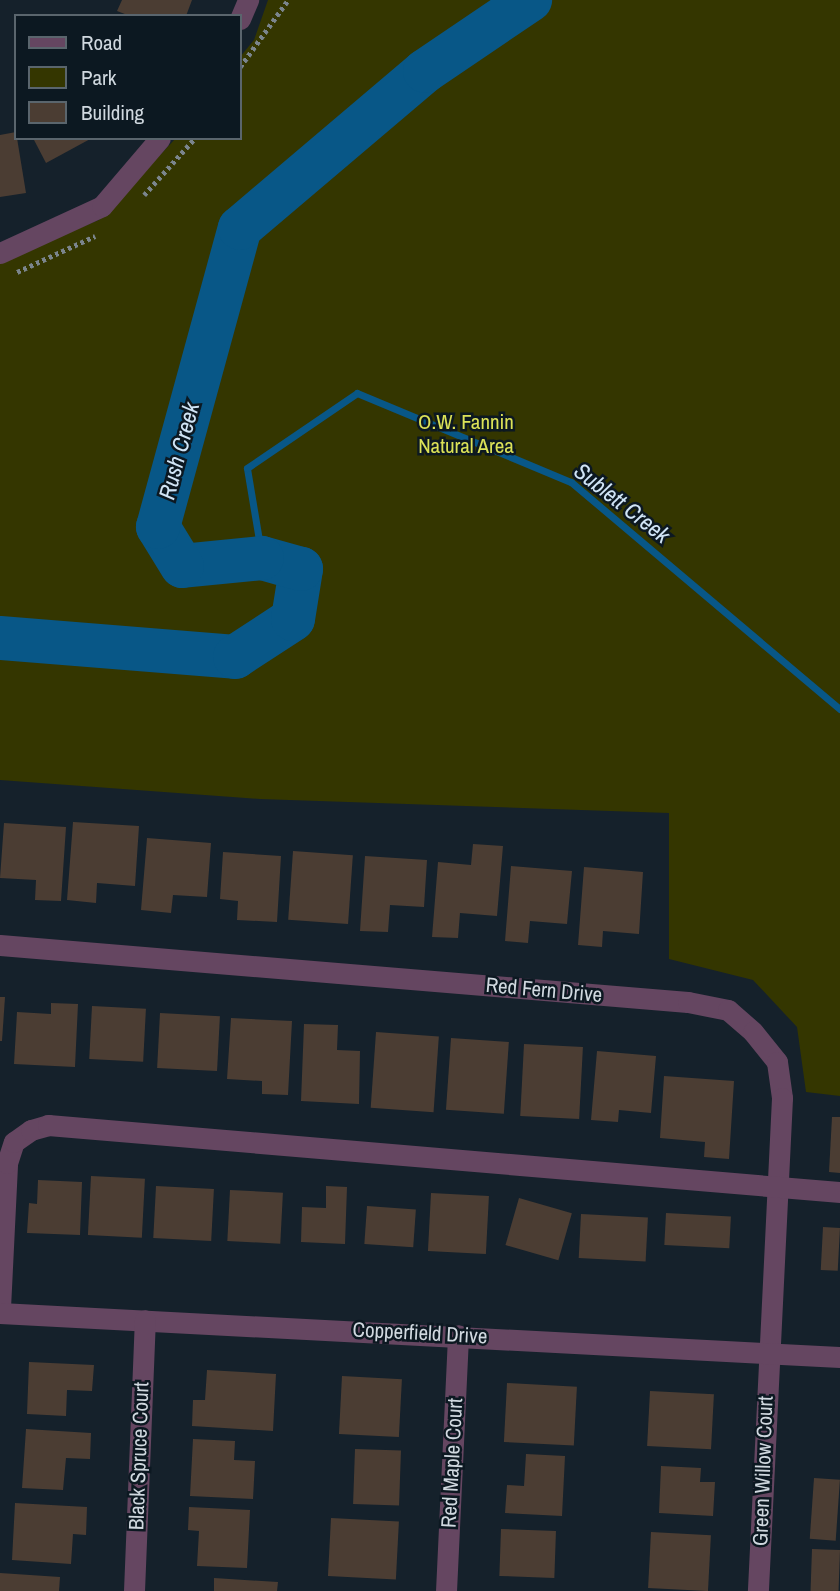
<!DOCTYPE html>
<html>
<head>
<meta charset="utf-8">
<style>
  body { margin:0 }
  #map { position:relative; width:840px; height:1591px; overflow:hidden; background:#15212b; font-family:"Archivo Narrow",sans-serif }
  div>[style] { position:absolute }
  .green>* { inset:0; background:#343600 }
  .stream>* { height:7px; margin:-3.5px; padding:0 3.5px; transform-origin:3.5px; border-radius:3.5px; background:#085787 }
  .river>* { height:44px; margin:-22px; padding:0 22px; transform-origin:22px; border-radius:22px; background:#085787 }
  .building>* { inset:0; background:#4b3d33; transform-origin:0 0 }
  .path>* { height:4.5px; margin-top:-2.25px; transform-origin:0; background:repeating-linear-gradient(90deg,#7b858d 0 3.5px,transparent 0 7px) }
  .minor>* { height:21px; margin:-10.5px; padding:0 10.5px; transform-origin:10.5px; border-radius:10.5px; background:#654661 }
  span { translate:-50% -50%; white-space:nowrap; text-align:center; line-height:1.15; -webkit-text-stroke:5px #0c1821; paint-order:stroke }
  .park-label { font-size:21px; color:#dce257 }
  .street-label { font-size:21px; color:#d0d8df }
  .water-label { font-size:23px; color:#d1e5f6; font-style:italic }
  .legend { position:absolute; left:14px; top:14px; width:228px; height:126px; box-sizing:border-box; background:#0c1821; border:2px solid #5a656d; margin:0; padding:9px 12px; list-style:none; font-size:21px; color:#d0d8df }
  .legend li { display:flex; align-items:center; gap:14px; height:35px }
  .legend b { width:35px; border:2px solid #5a656d }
</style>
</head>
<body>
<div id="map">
  <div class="green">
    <i style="clip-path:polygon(268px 0,840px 0,840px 1096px,806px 1092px,797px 1027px,753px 980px,669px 959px,669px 813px,260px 799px,0 780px,0 261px,99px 220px,176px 138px,240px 138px,240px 57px,254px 40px)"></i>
  </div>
  <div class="stream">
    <i style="left:262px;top:558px;width:91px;rotate:-99.5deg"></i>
    <i style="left:247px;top:468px;width:133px;rotate:-34.3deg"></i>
    <i style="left:357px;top:393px;width:232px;rotate:22.6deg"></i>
    <i style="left:571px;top:482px;width:352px;rotate:40.2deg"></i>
  </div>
  <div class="river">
    <i style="left:0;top:638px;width:236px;rotate:4.6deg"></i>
    <i style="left:235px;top:657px;width:69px;rotate:-33.2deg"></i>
    <i style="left:293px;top:619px;width:51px;rotate:-80.9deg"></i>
    <i style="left:301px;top:569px;width:41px;rotate:-164.2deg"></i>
    <i style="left:262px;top:558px;width:80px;rotate:174.3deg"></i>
    <i style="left:182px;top:566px;width:46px;rotate:-121.6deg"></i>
    <i style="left:158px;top:527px;width:310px;rotate:-74.7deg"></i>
    <i style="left:240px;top:228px;width:243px;rotate:-40.3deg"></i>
    <i style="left:425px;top:71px;width:127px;rotate:-34.1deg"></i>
  </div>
  <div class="building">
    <i style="clip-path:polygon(122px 0,192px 0,186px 16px,130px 16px,117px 11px)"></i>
    <i style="clip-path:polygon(16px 132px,26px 193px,0 197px,0 135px)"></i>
    <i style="clip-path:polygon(33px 138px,92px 138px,46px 163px)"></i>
    <i style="clip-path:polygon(73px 822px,139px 826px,135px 886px,97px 883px,96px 903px,67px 900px)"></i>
    <i style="clip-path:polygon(4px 823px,66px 827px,61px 901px,35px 900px,36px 880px,0 878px)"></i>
    <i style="clip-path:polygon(147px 838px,211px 843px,207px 897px,173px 895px,171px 913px,141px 910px)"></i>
    <i style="clip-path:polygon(473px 844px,503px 846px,497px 916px,460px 913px,458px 938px,432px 937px,438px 862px,471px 865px)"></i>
    <i style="left:293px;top:851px;width:60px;height:69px;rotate:4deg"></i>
    <i style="clip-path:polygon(223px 852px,281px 856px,277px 922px,237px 920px,238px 901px,220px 899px)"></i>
    <i style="clip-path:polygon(365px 856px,427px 860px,424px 907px,390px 905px,388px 932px,360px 931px)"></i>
    <i style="clip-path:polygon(511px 866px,572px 871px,567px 924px,530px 921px,528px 943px,505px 941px)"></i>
    <i style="clip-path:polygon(584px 867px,643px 872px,639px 934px,603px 931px,602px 947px,578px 945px)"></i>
    <i style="clip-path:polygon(0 997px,5px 997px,2px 1041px,0 1041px)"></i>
    <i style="clip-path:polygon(51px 1003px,78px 1004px,75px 1067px,14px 1064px,17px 1012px,51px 1014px)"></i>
    <i style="left:92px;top:1006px;width:54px;height:53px;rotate:3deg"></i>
    <i style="left:160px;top:1013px;width:60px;height:55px;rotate:3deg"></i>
    <i style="clip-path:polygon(231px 1018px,292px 1021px,288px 1095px,262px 1094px,262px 1081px,227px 1079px)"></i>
    <i style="clip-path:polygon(304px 1024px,338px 1025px,337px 1050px,360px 1051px,359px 1104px,301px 1101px)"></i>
    <i style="left:376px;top:1032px;width:63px;height:76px;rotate:4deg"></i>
    <i style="left:451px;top:1038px;width:58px;height:72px;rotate:4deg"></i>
    <i style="left:524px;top:1044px;width:59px;height:72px;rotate:3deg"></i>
    <i style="clip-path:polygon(597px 1051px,656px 1056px,651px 1113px,619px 1110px,618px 1122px,591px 1120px)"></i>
    <i style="clip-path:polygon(664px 1076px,734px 1081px,729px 1159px,704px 1157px,705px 1142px,660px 1138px)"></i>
    <i style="clip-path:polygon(832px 1117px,840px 1117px,840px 1173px,829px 1172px)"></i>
    <i style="left:91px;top:1176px;width:54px;height:59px;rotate:3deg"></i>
    <i style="clip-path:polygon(38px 1180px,82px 1182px,80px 1235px,27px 1233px,29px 1203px,37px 1204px)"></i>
    <i style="left:156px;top:1186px;width:58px;height:52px;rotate:3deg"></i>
    <i style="clip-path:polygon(326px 1186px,347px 1187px,345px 1244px,301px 1242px,302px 1207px,326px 1208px)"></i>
    <i style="left:230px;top:1190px;width:53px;height:51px;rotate:3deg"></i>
    <i style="left:431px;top:1193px;width:58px;height:58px;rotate:3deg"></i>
    <i style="left:519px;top:1198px;width:55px;height:49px;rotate:16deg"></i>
    <i style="left:367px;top:1206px;width:49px;height:38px;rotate:4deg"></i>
    <i style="left:666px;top:1213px;width:65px;height:32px;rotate:3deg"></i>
    <i style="left:581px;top:1214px;width:67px;height:44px;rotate:3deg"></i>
    <i style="left:823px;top:1227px;width:17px;height:43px;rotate:3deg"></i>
    <i style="clip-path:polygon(29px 1362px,94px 1365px,92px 1391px,67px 1390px,66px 1416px,27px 1414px)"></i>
    <i style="clip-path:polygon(207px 1370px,276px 1374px,273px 1431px,192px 1426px,193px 1400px,205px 1400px)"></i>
    <i style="left:342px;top:1376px;width:60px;height:58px;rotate:3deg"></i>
    <i style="left:507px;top:1383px;width:70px;height:59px;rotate:3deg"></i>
    <i style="left:650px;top:1391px;width:64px;height:55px;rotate:3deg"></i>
    <i style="clip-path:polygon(26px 1429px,91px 1433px,90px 1459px,66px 1458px,63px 1490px,22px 1488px)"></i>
    <i style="clip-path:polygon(193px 1439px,235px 1441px,234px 1460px,255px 1461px,253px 1499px,190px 1496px)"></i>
    <i style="left:355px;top:1449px;width:46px;height:55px;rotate:2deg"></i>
    <i style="clip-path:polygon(526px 1454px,565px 1456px,562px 1516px,505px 1513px,507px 1485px,524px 1486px)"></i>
    <i style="clip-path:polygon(661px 1466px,701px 1468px,700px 1482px,715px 1482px,713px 1516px,659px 1513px)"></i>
    <i style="left:814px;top:1478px;width:26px;height:61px;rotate:4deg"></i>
    <i style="clip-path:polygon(15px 1503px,87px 1507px,86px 1535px,73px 1534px,71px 1564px,12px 1560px)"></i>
    <i style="clip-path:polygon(189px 1507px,250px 1510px,247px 1568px,197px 1566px,199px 1531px,188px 1530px)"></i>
    <i style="left:331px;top:1518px;width:68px;height:58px;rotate:3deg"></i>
    <i style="left:501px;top:1529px;width:55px;height:47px;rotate:2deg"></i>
    <i style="left:651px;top:1532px;width:60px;height:56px;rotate:3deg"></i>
    <i style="left:812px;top:1549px;width:28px;height:42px;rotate:2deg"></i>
    <i style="clip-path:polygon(0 1573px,60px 1577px,59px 1591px,0 1591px)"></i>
    <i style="clip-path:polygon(214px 1578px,278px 1582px,277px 1591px,214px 1591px)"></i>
  </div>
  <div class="path">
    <i style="left:240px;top:67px;width:82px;rotate:-54.4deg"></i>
    <i style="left:144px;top:195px;width:76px;rotate:-48.2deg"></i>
    <i style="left:17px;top:272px;width:86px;rotate:-24.8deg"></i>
  </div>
  <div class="minor">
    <i style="left:240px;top:19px;width:21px;rotate:-67deg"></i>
    <i style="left:0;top:253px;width:112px;rotate:-24.7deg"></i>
    <i style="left:102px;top:206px;width:89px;rotate:-49.5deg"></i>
    <i style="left:0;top:945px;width:690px;rotate:4.74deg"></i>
    <i style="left:688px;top:1002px;width:41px;rotate:11.3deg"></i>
    <i style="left:728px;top:1010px;width:33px;rotate:41deg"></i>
    <i style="left:753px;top:1032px;width:38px;rotate:51deg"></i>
    <i style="left:777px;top:1062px;width:36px;rotate:82deg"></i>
    <i style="left:782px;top:1098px;width:494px;rotate:92.8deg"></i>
    <i style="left:0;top:1308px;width:145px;rotate:-87.2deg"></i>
    <i style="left:7px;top:1163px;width:22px;rotate:-72deg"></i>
    <i style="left:14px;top:1142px;width:21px;rotate:-35deg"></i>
    <i style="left:31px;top:1130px;width:18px;rotate:-16deg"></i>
    <i style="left:48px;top:1125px;width:795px;rotate:4.84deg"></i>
    <i style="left:0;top:1313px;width:841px;rotate:3deg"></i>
    <i style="left:134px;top:1591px;width:271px;rotate:-87.7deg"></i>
    <i style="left:446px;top:1591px;width:256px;rotate:-87.3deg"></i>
  </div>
  <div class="park-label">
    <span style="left:466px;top:434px">O.W. Fannin<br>Natural Area</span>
  </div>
  <div class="street-label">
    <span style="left:544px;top:990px;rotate:5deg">Red Fern Drive</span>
    <span style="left:420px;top:1333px;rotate:3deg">Copperfield Drive</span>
    <span style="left:139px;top:1456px;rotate:-88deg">Black Spruce Court</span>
    <span style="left:452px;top:1463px;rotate:-87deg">Red Maple Court</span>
    <span style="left:763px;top:1471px;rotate:-88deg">Green Willow Court</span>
  </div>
  <div class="water-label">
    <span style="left:179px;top:451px;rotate:-75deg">Rush Creek</span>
    <span style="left:622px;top:503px;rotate:38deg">Sublett Creek</span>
  </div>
  <ul class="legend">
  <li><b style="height:9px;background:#654661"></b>Road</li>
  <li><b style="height:19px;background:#343600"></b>Park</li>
  <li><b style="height:19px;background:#4b3d33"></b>Building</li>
  </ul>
</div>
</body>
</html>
